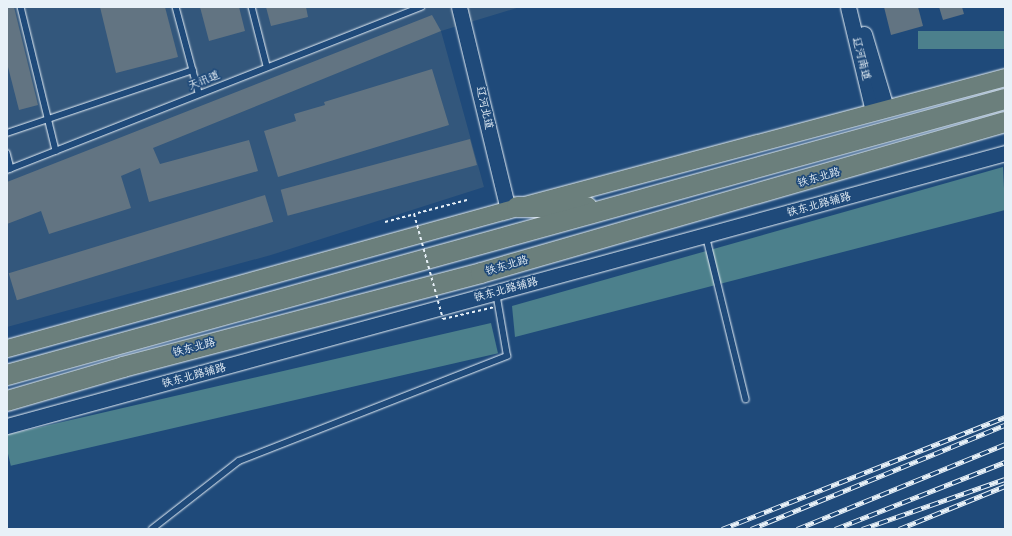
<!DOCTYPE html>
<html>
<head>
<meta charset="utf-8">
<style>
  body { margin:0 }
  #map { position:relative; width:1012px; height:536px; overflow:hidden; background:#1f4a7a; font-family:"Comic Neue","LXGW WenKai TC",sans-serif }
  div>[style] { position:absolute }
  .built>* { inset:0; background:#33577c }
  .green>* { inset:0; background:#4c808c; transform-origin:0 0 }
  .building>* { inset:0; background:#627482; transform-origin:0 0 }
  .path>* { height:2px; margin-top:-1px; transform-origin:0; background:repeating-linear-gradient(90deg,#e8f1f8 0 3px,transparent 0 6px) }
  .roads { filter:drop-shadow(0 0 1px #e8f1f8) drop-shadow(0 0 1px #e8f1f8) }
  .lane>* { height:5.5px; margin:-2.75px; padding:0 2.75px; transform-origin:2.75px; border-radius:2.75px; background:#1f4a7a }
  .secondary>* { height:15px; margin:-7.5px; padding:0 7.5px; transform-origin:7.5px; border-radius:7.5px; background:#1f4a7a }
  .primary>* { height:17px; margin:-8.5px; padding:0 8.5px; transform-origin:8.5px; border-radius:8.5px; background:#6b7f7c }
  .highway>* { height:20px; margin:-10px; padding:0 10px; transform-origin:10px; border-radius:10px; background:#6b7f7c }
  .rail>* { height:4.5px; margin-top:-2.25px; transform-origin:0; background:repeating-linear-gradient(90deg,#1f4a7a 0 9px,#e8f1f8 0 18px); box-sizing:border-box; border-block:1px solid #e8f1f8 }
  .path-bridge>* { height:2px; margin-top:-1px; transform-origin:0; background:repeating-linear-gradient(90deg,#e8f1f8 0 3px,transparent 0 6px) }
  span { translate:-50% -50%; white-space:nowrap; text-align:center; line-height:1.15; -webkit-text-stroke:3.5px #1f4a7a; paint-order:stroke }
  .street-label { font-size:11px; color:#e8f1f8 }
  .frame { position:absolute; inset:0; border:8px solid #e8f1f8; pointer-events:none }
</style>
</head>
<body>
<div id="map">
  <div class="built">
    <i style="clip-path:polygon(7px 7px,520px 7px,441px 31px,484px 187px,271px 255px,7px 327px)"></i>
  </div>
  <div class="green">
    <i style="left:1005px;top:31px;width:18px;height:87px;rotate:90deg"></i>
    <i style="clip-path:polygon(1003px 167px,1005px 210px,515px 337px,512px 306px)"></i>
    <i style="left:491px;top:323px;width:31px;height:500px;rotate:77deg"></i>
  </div>
  <div class="building">
    <i style="clip-path:polygon(7px 7px,14px 7px,38px 105px,19px 110px,7px 63px)"></i>
    <i style="clip-path:polygon(100px 7px,165px 7px,178px 57px,116px 73px)"></i>
    <i style="clip-path:polygon(200px 7px,239px 7px,245px 31px,209px 41px)"></i>
    <i style="clip-path:polygon(266px 7px,306px 7px,308px 17px,271px 26px)"></i>
    <i style="clip-path:polygon(884px 7px,918px 7px,923px 26px,891px 35px)"></i>
    <i style="clip-path:polygon(939px 7px,962px 7px,964px 14px,943px 20px)"></i>
    <i style="clip-path:polygon(432px 15px,441px 31px,153px 148px,160px 164px,249px 140px,258px 171px,149px 202px,140px 168px,121px 176px,131px 208px,49px 234px,41px 211px,7px 224px,7px 182px)"></i>
    <i style="clip-path:polygon(432px 69px,449px 125px,278px 177px,264px 131px,296px 121px,294px 114px,325px 105px,324px 102px)"></i>
    <i style="left:470px;top:139px;width:27px;height:196px;rotate:75deg"></i>
    <i style="left:265px;top:195px;width:28px;height:268px;rotate:73deg"></i>
  </div>
  <div class="path">
    <i style="left:385px;top:222px;width:30px;rotate:-15deg"></i>
  </div>
  <div class="roads">
    <div class="lane">
      <i style="left:21px;top:7px;width:148px;rotate:76.3deg"></i>
      <i style="left:176px;top:7px;width:89px;rotate:75deg"></i>
      <i style="left:252px;top:7px;width:61px;rotate:75.7deg"></i>
      <i style="left:7px;top:133px;width:196px;rotate:-18.7deg"></i>
      <i style="left:7px;top:153px;width:16px;rotate:76deg"></i>
      <i style="left:7px;top:170px;width:445px;rotate:-21.5deg"></i>
      <i style="left:706px;top:235px;width:169px;rotate:76.3deg"></i>
      <i style="left:152px;top:529px;width:110px;rotate:-38deg"></i>
      <i style="left:239px;top:461px;width:288px;rotate:-21.4deg"></i>
      <i style="left:507px;top:356px;width:65px;rotate:-99.8deg"></i>
    </div>
    <div class="secondary">
      <i style="left:459px;top:7px;width:209px;rotate:76.4deg"></i>
      <i style="left:848px;top:7px;width:107px;rotate:76.5deg"></i>
      <i style="left:864px;top:34px;width:77px;rotate:73.4deg"></i>
      <i style="left:7px;top:426px;width:1035px;rotate:-15.3deg"></i>
    </div>
    <div class="primary">
      <i style="left:7px;top:348px;width:529px;rotate:-15.45deg"></i>
      <i style="left:517px;top:207px;width:505px;rotate:-14.92deg"></i>
    </div>
    <div class="highway">
      <i style="left:517px;top:207px;width:70px"></i>
      <i style="left:7px;top:375px;width:1035px;rotate:-15.46deg"></i>
      <i style="left:7px;top:401px;width:121px;rotate:-16.3deg"></i>
      <i style="left:123px;top:367px;width:370px;rotate:-14.7deg"></i>
      <i style="left:481px;top:273px;width:545px;rotate:-16.08deg"></i>
    </div>
  </div>
  <div class="rail">
    <i style="left:722px;top:529px;width:304px;rotate:-21.6deg"></i>
    <i style="left:751px;top:529px;width:274px;rotate:-22.3deg"></i>
    <i style="left:797px;top:529px;width:225px;rotate:-22.2deg"></i>
    <i style="left:835px;top:529px;width:183px;rotate:-21.5deg"></i>
    <i style="left:862px;top:529px;width:151px;rotate:-19.3deg"></i>
    <i style="left:899px;top:529px;width:114px;rotate:-22.1deg"></i>
  </div>
  <div class="path-bridge">
    <i style="left:467px;top:200px;width:55px;rotate:165.2deg"></i>
    <i style="left:414px;top:214px;width:109px;rotate:74.6deg"></i>
    <i style="left:443px;top:319px;width:53px;rotate:-13deg"></i>
  </div>
  <div class="street-label">
    <span style="left:861px;top:59px;rotate:76deg">辽河南道</span>
    <span style="left:204px;top:81px;rotate:-22deg">天讯道</span>
    <span style="left:484px;top:108px;rotate:77deg">辽河北道</span>
    <span style="left:819px;top:178px;rotate:-16deg">铁东北路</span>
    <span style="left:819px;top:205px;rotate:-15deg">铁东北路辅路</span>
    <span style="left:507px;top:266px;rotate:-16deg">铁东北路</span>
    <span style="left:506px;top:290px;rotate:-15deg">铁东北路辅路</span>
    <span style="left:194px;top:348px;rotate:-15deg">铁东北路</span>
    <span style="left:194px;top:376px;rotate:-15deg">铁东北路辅路</span>
  </div>
  <div class="frame"></div>
</div>
</body>
</html>
